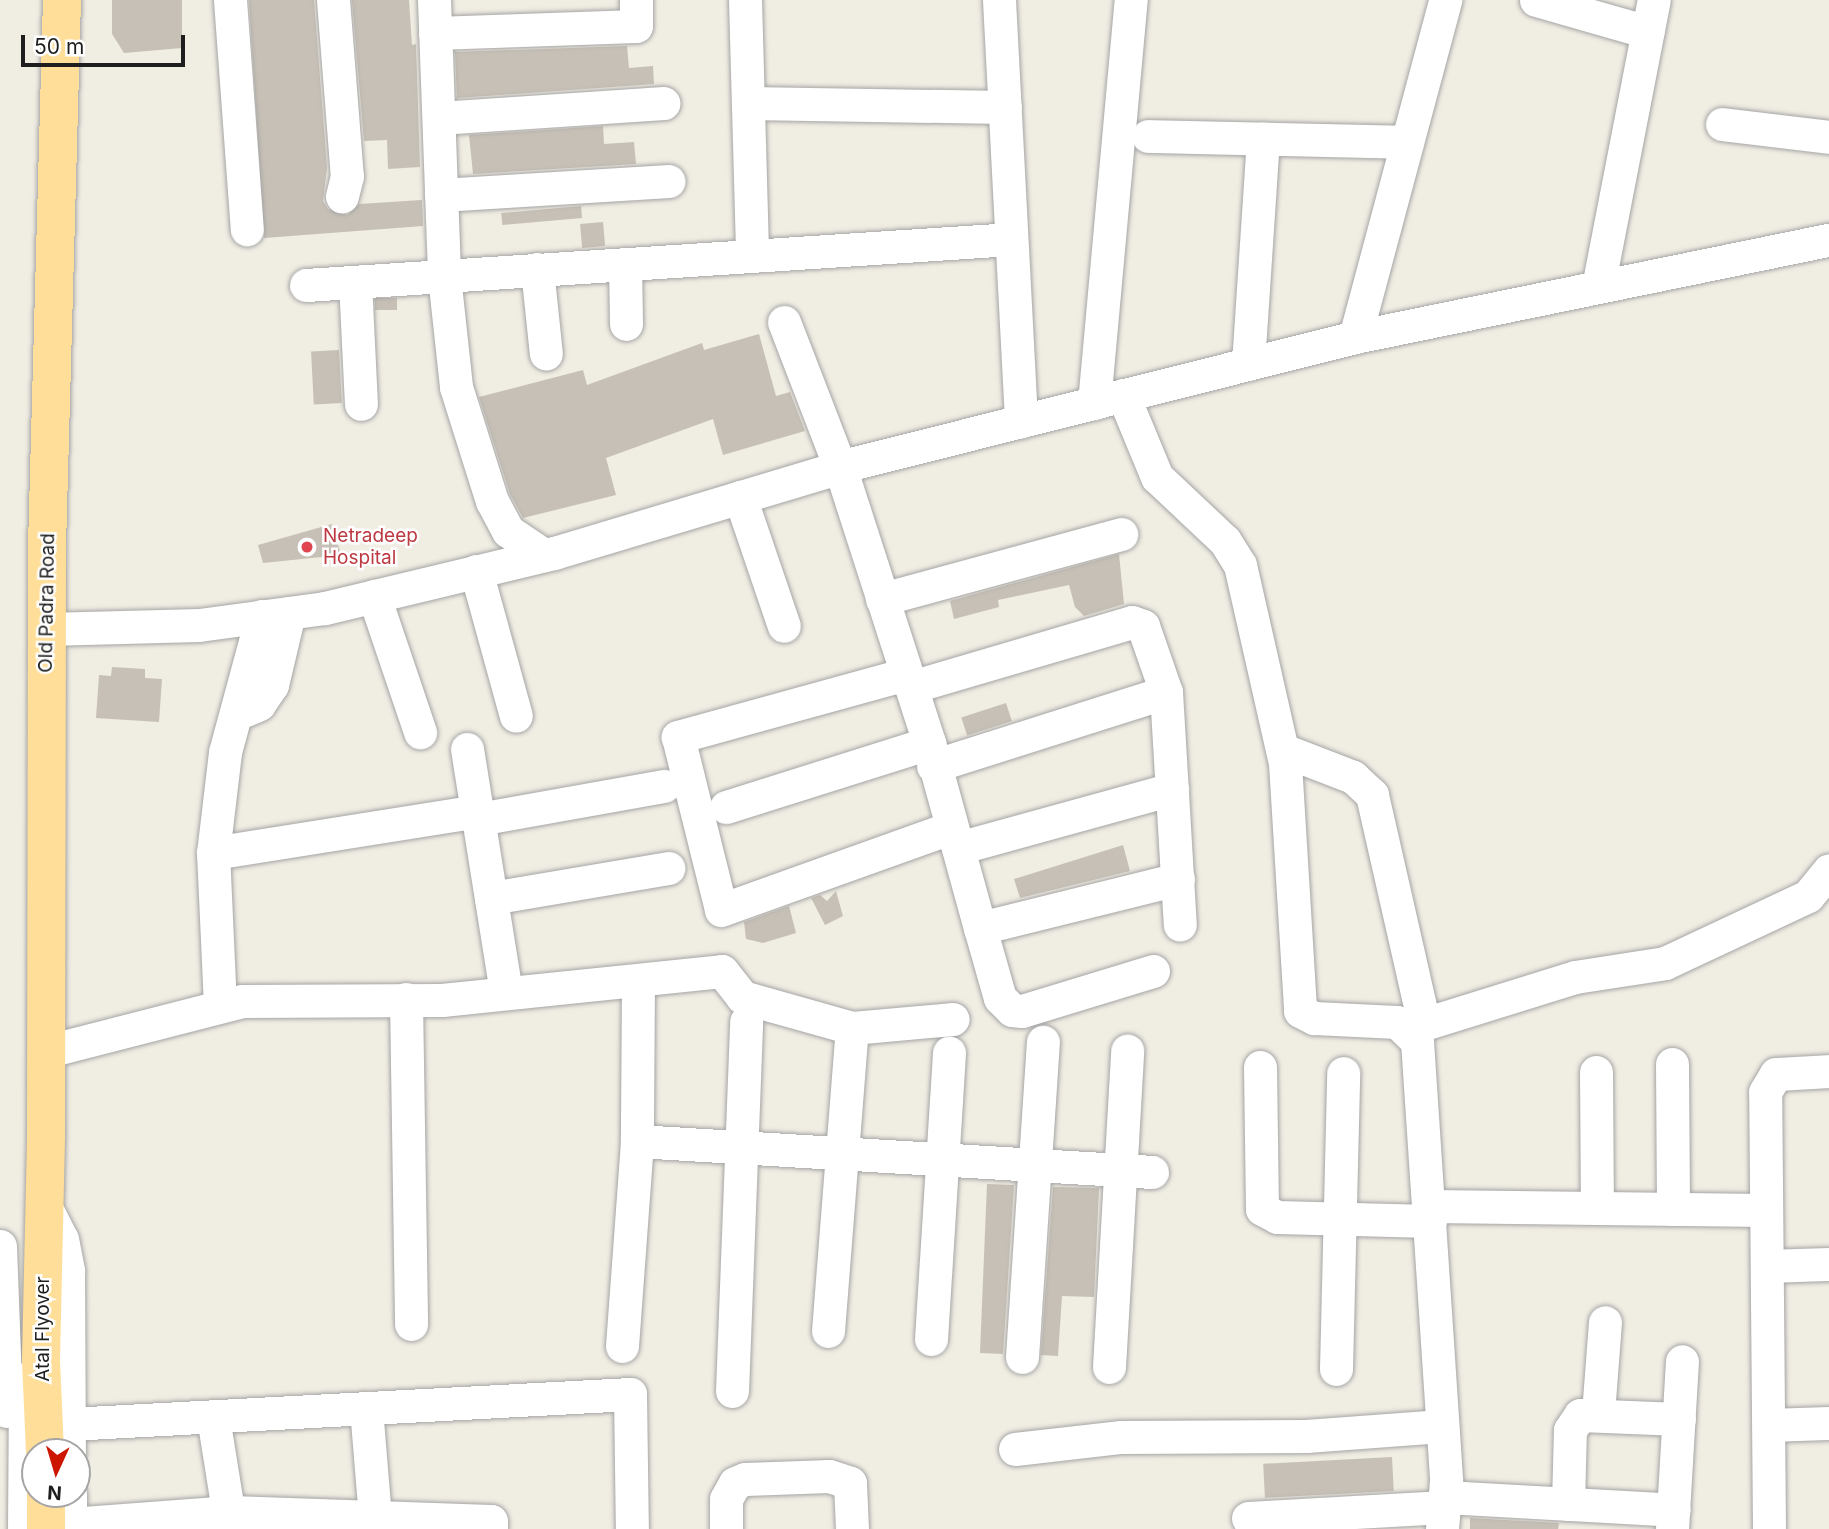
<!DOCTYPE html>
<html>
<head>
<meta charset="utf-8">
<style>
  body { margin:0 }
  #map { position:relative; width:1829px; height:1529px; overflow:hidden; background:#f0ede3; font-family:Inter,sans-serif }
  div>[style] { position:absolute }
  .building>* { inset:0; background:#c7c0b6; transform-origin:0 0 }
  .roads { filter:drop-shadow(0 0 2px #a5a5a5) drop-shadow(0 0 2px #a5a5a5) }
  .minor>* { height:33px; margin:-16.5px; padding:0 16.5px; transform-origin:16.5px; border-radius:16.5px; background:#fff }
  .major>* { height:38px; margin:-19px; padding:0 19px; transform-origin:19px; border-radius:19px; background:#ffde99 }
  .dots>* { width:19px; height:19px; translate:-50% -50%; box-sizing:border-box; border:4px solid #fff; border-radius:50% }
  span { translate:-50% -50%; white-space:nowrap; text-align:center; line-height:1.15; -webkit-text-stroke:5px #fff; paint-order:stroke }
  .health-label { font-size:19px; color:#be3a42 }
  .left { translate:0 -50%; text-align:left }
  .street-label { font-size:19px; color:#1e1e1e }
  .north { position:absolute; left:21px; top:1438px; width:70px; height:70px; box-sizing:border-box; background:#fff; border:2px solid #a5a5a5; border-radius:50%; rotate:184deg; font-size:19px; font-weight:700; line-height:28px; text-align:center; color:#1e1e1e }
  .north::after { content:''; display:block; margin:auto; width:24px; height:32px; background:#cc1600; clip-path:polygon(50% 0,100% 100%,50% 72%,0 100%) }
  .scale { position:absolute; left:21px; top:35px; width:164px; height:32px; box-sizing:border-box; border:4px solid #1e1e1e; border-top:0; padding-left:9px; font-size:21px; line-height:24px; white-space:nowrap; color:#1e1e1e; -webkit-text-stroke:5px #fff; paint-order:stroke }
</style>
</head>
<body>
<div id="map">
  <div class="building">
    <i style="clip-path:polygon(112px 0,182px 0,182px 48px,124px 53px,112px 34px)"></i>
    <i style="clip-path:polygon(249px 0,314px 0,327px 168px,323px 201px,328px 209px,347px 215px,359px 204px,422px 200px,423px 226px,264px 238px)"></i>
    <i style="clip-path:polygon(352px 0,409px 0,412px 45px,416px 44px,420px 167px,388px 169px,387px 140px,364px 141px)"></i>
    <i style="clip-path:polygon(627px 46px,629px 68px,653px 66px,654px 84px,457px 98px,455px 52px)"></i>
    <i style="clip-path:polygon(603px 126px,604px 144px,634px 142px,636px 164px,473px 174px,469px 135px)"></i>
    <i style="left:581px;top:206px;width:12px;height:80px;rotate:85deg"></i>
    <i style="left:603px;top:222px;width:24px;height:23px;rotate:85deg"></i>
    <i style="left:397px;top:298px;width:12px;height:22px;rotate:90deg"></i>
    <i style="clip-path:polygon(759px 334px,776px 396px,790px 392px,805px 431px,723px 455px,713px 419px,606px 458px,616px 495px,523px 518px,510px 494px,479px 397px,583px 370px,587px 385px,702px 343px,704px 350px)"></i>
    <i style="left:339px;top:350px;width:53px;height:28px;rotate:87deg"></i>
    <i style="clip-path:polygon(332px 524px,341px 555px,263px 563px,258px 545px)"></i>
    <i style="clip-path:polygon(1119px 554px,1124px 604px,1084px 616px,1075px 607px,1069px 585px,998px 600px,999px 607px,954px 619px,950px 601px)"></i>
    <i style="clip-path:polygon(112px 667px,145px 669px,145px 678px,162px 679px,159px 722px,96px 718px,99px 675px,111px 676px)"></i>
    <i style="left:1006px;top:703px;width:19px;height:47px;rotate:72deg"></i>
    <i style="clip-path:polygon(1123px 845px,1130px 871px,1020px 898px,1014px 879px)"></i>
    <i style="clip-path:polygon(836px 891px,843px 916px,825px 925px,811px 898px,820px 895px,827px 901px)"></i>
    <i style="clip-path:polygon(789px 906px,796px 933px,763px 943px,746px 939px,744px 922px)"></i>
    <i style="clip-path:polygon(987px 1184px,1014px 1185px,1003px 1354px,980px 1353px)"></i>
    <i style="clip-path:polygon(1053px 1187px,1099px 1188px,1094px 1297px,1062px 1296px,1058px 1356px,1041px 1355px)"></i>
    <i style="left:1392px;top:1457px;width:34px;height:129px;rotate:87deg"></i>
    <i style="clip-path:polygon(1470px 1518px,1559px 1523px,1558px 1529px,1470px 1529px)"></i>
  </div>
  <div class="roads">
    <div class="minor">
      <i style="left:230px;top:0;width:230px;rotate:85.8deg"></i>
      <i style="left:333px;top:0;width:177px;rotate:85.5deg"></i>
      <i style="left:347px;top:176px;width:21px;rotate:104deg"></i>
      <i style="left:434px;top:0;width:276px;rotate:87.9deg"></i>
      <i style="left:444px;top:276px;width:112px;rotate:83.8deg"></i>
      <i style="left:456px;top:387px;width:120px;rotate:72.5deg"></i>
      <i style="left:492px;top:501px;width:34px;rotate:62deg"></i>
      <i style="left:508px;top:531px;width:43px;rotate:33.7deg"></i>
      <i style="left:745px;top:0;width:255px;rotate:88.4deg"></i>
      <i style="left:999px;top:0;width:422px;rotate:87deg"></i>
      <i style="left:1536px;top:0;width:116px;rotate:15.9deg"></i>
      <i style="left:435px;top:33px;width:201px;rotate:-2deg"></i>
      <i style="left:636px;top:26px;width:26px;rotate:-90deg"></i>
      <i style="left:748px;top:103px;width:257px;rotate:0.9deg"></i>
      <i style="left:439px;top:118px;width:225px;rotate:-3.8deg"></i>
      <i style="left:1722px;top:124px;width:108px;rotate:6.9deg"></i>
      <i style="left:1148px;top:136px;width:259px;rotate:1.3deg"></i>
      <i style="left:441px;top:195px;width:228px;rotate:-3.5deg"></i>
      <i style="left:625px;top:264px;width:60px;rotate:89deg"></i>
      <i style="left:537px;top:269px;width:85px;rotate:84deg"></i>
      <i style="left:355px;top:282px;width:122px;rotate:87.2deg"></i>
      <i style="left:306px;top:285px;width:706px;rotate:-3.73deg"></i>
      <i style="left:1598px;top:287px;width:292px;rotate:-79deg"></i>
      <i style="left:784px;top:322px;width:155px;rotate:68.9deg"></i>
      <i style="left:840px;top:467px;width:290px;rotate:72.1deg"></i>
      <i style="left:929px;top:743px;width:192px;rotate:74.6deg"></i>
      <i style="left:980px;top:928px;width:204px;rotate:-13.9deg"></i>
      <i style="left:1355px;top:337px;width:349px;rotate:-75deg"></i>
      <i style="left:1248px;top:364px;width:226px;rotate:-86.2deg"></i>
      <i style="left:1123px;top:395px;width:89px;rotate:67.5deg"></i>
      <i style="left:1157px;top:477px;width:93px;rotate:43.3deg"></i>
      <i style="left:1225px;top:541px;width:28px;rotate:58deg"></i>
      <i style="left:1240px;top:565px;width:203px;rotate:77.2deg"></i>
      <i style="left:1285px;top:763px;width:248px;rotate:86.5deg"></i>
      <i style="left:1300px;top:1011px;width:16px;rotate:27deg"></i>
      <i style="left:1314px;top:1018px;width:83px;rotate:2.8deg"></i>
      <i style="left:1397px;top:1022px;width:28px;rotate:44deg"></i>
      <i style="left:1417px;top:1041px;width:441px;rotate:86.2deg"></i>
      <i style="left:1446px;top:1481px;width:48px;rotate:94.8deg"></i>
      <i style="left:1094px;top:403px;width:405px;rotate:-84.8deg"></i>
      <i style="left:740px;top:497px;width:136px;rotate:71.2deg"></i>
      <i style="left:476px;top:571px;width:150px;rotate:74.6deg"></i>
      <i style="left:374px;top:596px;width:144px;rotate:71.3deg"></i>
      <i style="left:882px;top:599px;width:248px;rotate:-15.2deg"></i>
      <i style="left:46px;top:629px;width:153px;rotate:-1.5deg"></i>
      <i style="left:199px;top:625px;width:127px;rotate:-7.7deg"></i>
      <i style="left:325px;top:608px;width:236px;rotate:-13.5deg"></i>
      <i style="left:554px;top:553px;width:306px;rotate:-16.7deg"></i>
      <i style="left:847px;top:465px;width:524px;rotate:-14.14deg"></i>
      <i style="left:1355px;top:337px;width:484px;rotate:-11.6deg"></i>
      <i style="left:906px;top:674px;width:237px;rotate:164.6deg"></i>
      <i style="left:678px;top:737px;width:178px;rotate:76deg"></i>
      <i style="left:721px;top:910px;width:243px;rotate:-19.7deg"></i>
      <i style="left:911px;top:687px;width:230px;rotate:-16.4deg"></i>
      <i style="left:1132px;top:622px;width:12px;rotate:20deg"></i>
      <i style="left:1143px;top:626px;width:70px;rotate:70.8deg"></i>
      <i style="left:1166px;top:692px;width:233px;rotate:86.6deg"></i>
      <i style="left:236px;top:714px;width:25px;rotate:-23deg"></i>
      <i style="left:259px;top:704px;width:23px;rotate:-56deg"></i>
      <i style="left:272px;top:685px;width:74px;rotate:-76.7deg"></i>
      <i style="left:467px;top:749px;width:247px;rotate:80.9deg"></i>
      <i style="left:1283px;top:750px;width:75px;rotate:21.1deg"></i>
      <i style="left:1353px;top:777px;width:26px;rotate:43deg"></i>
      <i style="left:1372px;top:795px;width:235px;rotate:77.2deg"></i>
      <i style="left:933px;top:766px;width:244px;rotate:-17.6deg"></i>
      <i style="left:726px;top:807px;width:213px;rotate:-17.5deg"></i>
      <i style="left:478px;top:819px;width:189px;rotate:-10.1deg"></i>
      <i style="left:958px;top:848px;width:222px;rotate:-15.4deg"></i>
      <i style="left:213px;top:853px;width:267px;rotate:-9deg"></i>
      <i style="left:491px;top:898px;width:180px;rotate:-9.6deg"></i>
      <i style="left:980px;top:928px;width:73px;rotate:74.1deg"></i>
      <i style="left:1000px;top:998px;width:17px;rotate:45deg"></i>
      <i style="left:1012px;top:1010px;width:10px;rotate:6deg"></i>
      <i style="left:1022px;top:1011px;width:137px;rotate:-17deg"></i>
      <i style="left:638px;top:981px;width:160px;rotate:90.4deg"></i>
      <i style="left:637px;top:1141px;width:516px;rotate:3.44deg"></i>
      <i style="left:406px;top:999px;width:325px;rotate:89.1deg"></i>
      <i style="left:220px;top:1006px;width:153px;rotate:-92.6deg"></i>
      <i style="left:213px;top:853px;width:102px;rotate:-83.2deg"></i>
      <i style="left:225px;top:752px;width:141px;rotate:-74.8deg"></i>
      <i style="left:1408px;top:1029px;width:175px;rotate:-17.3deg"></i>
      <i style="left:1575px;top:977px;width:91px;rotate:-8.8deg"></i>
      <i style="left:1665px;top:963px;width:158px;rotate:-25.1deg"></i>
      <i style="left:1808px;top:896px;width:33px;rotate:-51deg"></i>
      <i style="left:44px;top:1052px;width:204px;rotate:-14.4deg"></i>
      <i style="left:242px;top:1001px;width:200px;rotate:-0.3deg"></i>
      <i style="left:442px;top:1000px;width:281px;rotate:-5.9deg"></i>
      <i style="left:722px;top:971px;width:33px;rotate:52deg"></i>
      <i style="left:742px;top:997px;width:114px;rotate:15.7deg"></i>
      <i style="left:852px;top:1028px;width:101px;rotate:-5.1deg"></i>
      <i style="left:1672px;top:1064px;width:145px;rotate:89.6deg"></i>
      <i style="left:1260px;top:1067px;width:142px;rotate:89.2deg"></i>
      <i style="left:1262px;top:1209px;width:17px;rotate:28deg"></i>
      <i style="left:1277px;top:1217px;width:153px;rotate:1.5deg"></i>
      <i style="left:1596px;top:1072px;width:136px;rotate:89.6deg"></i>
      <i style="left:45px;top:1206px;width:37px;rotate:63deg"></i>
      <i style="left:62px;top:1239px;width:33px;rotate:79deg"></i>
      <i style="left:68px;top:1271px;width:181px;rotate:89.7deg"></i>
      <i style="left:1430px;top:1206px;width:336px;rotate:0.7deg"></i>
      <i style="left:0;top:1246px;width:165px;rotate:87.9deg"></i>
      <i style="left:1767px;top:1266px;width:62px;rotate:-1.8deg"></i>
      <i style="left:828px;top:1331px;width:304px;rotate:-85.5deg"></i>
      <i style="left:931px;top:1339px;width:287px;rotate:-86.4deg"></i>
      <i style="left:622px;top:1346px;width:206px;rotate:-85.8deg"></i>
      <i style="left:1022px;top:1357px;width:316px;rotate:-86.2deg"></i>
      <i style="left:1109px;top:1367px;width:317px;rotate:-86.7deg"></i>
      <i style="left:1336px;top:1369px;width:296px;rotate:-88.6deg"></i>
      <i style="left:732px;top:1391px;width:370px;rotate:-87.8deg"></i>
      <i style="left:366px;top:1408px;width:121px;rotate:85.3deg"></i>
      <i style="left:1598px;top:1413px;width:91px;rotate:-85.6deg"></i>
      <i style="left:213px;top:1417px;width:113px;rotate:80.9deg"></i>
      <i style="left:69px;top:1424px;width:562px;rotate:-3.06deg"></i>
      <i style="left:630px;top:1394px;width:135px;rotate:89.2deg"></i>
      <i style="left:1769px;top:1425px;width:60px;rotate:-1.9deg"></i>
      <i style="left:1015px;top:1449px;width:107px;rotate:-6.5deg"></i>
      <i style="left:1121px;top:1437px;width:185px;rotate:-0.3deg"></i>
      <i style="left:1306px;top:1436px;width:136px;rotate:-4.2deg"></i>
      <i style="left:70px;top:1494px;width:35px;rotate:90deg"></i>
      <i style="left:1445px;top:1497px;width:229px;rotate:3.2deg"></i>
      <i style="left:1568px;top:1504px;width:74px;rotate:-88.5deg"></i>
      <i style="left:1570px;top:1430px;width:18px;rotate:-56deg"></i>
      <i style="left:1580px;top:1415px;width:99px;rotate:2.3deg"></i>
      <i style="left:1248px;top:1518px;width:196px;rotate:-3.2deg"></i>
      <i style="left:70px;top:1524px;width:161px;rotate:-4.3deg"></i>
      <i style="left:231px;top:1512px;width:260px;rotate:2deg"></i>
      <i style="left:491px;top:1521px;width:8px;rotate:90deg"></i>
      <i style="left:24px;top:1529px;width:150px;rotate:-89.6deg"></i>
      <i style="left:726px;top:1529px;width:30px;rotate:-90deg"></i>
      <i style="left:726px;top:1499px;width:18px;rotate:-61deg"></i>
      <i style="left:735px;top:1483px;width:11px;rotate:-22deg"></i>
      <i style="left:745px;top:1479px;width:84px;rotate:-2deg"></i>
      <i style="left:829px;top:1476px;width:22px;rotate:18deg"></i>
      <i style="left:850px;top:1483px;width:46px;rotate:87.5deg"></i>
      <i style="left:1672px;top:1529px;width:168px;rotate:-86.6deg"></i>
      <i style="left:1769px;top:1529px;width:437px;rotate:-90.5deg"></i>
      <i style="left:1765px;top:1092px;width:21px;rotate:-59deg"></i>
      <i style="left:1776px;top:1074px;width:53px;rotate:-3.2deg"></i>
    </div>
    <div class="major">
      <i style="left:45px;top:1452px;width:93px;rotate:-92.5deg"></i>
      <i style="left:41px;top:1359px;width:225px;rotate:-88.7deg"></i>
      <i style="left:46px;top:1134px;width:588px;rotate:-89.9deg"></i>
      <i style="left:47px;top:546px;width:546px;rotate:-88.43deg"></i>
      <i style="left:46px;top:1494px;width:35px;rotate:90deg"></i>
    </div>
  </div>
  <div class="dots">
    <i style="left:307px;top:547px;background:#e0444e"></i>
  </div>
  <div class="health-label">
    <span class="left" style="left:323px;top:547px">Netradeep<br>Hospital</span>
  </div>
  <div class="street-label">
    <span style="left:47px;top:603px;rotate:-89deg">Old Padra Road</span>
    <span style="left:43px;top:1329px;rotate:-90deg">Atal Flyover</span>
  </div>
  <div class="north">N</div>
  <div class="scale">50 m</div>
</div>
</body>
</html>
